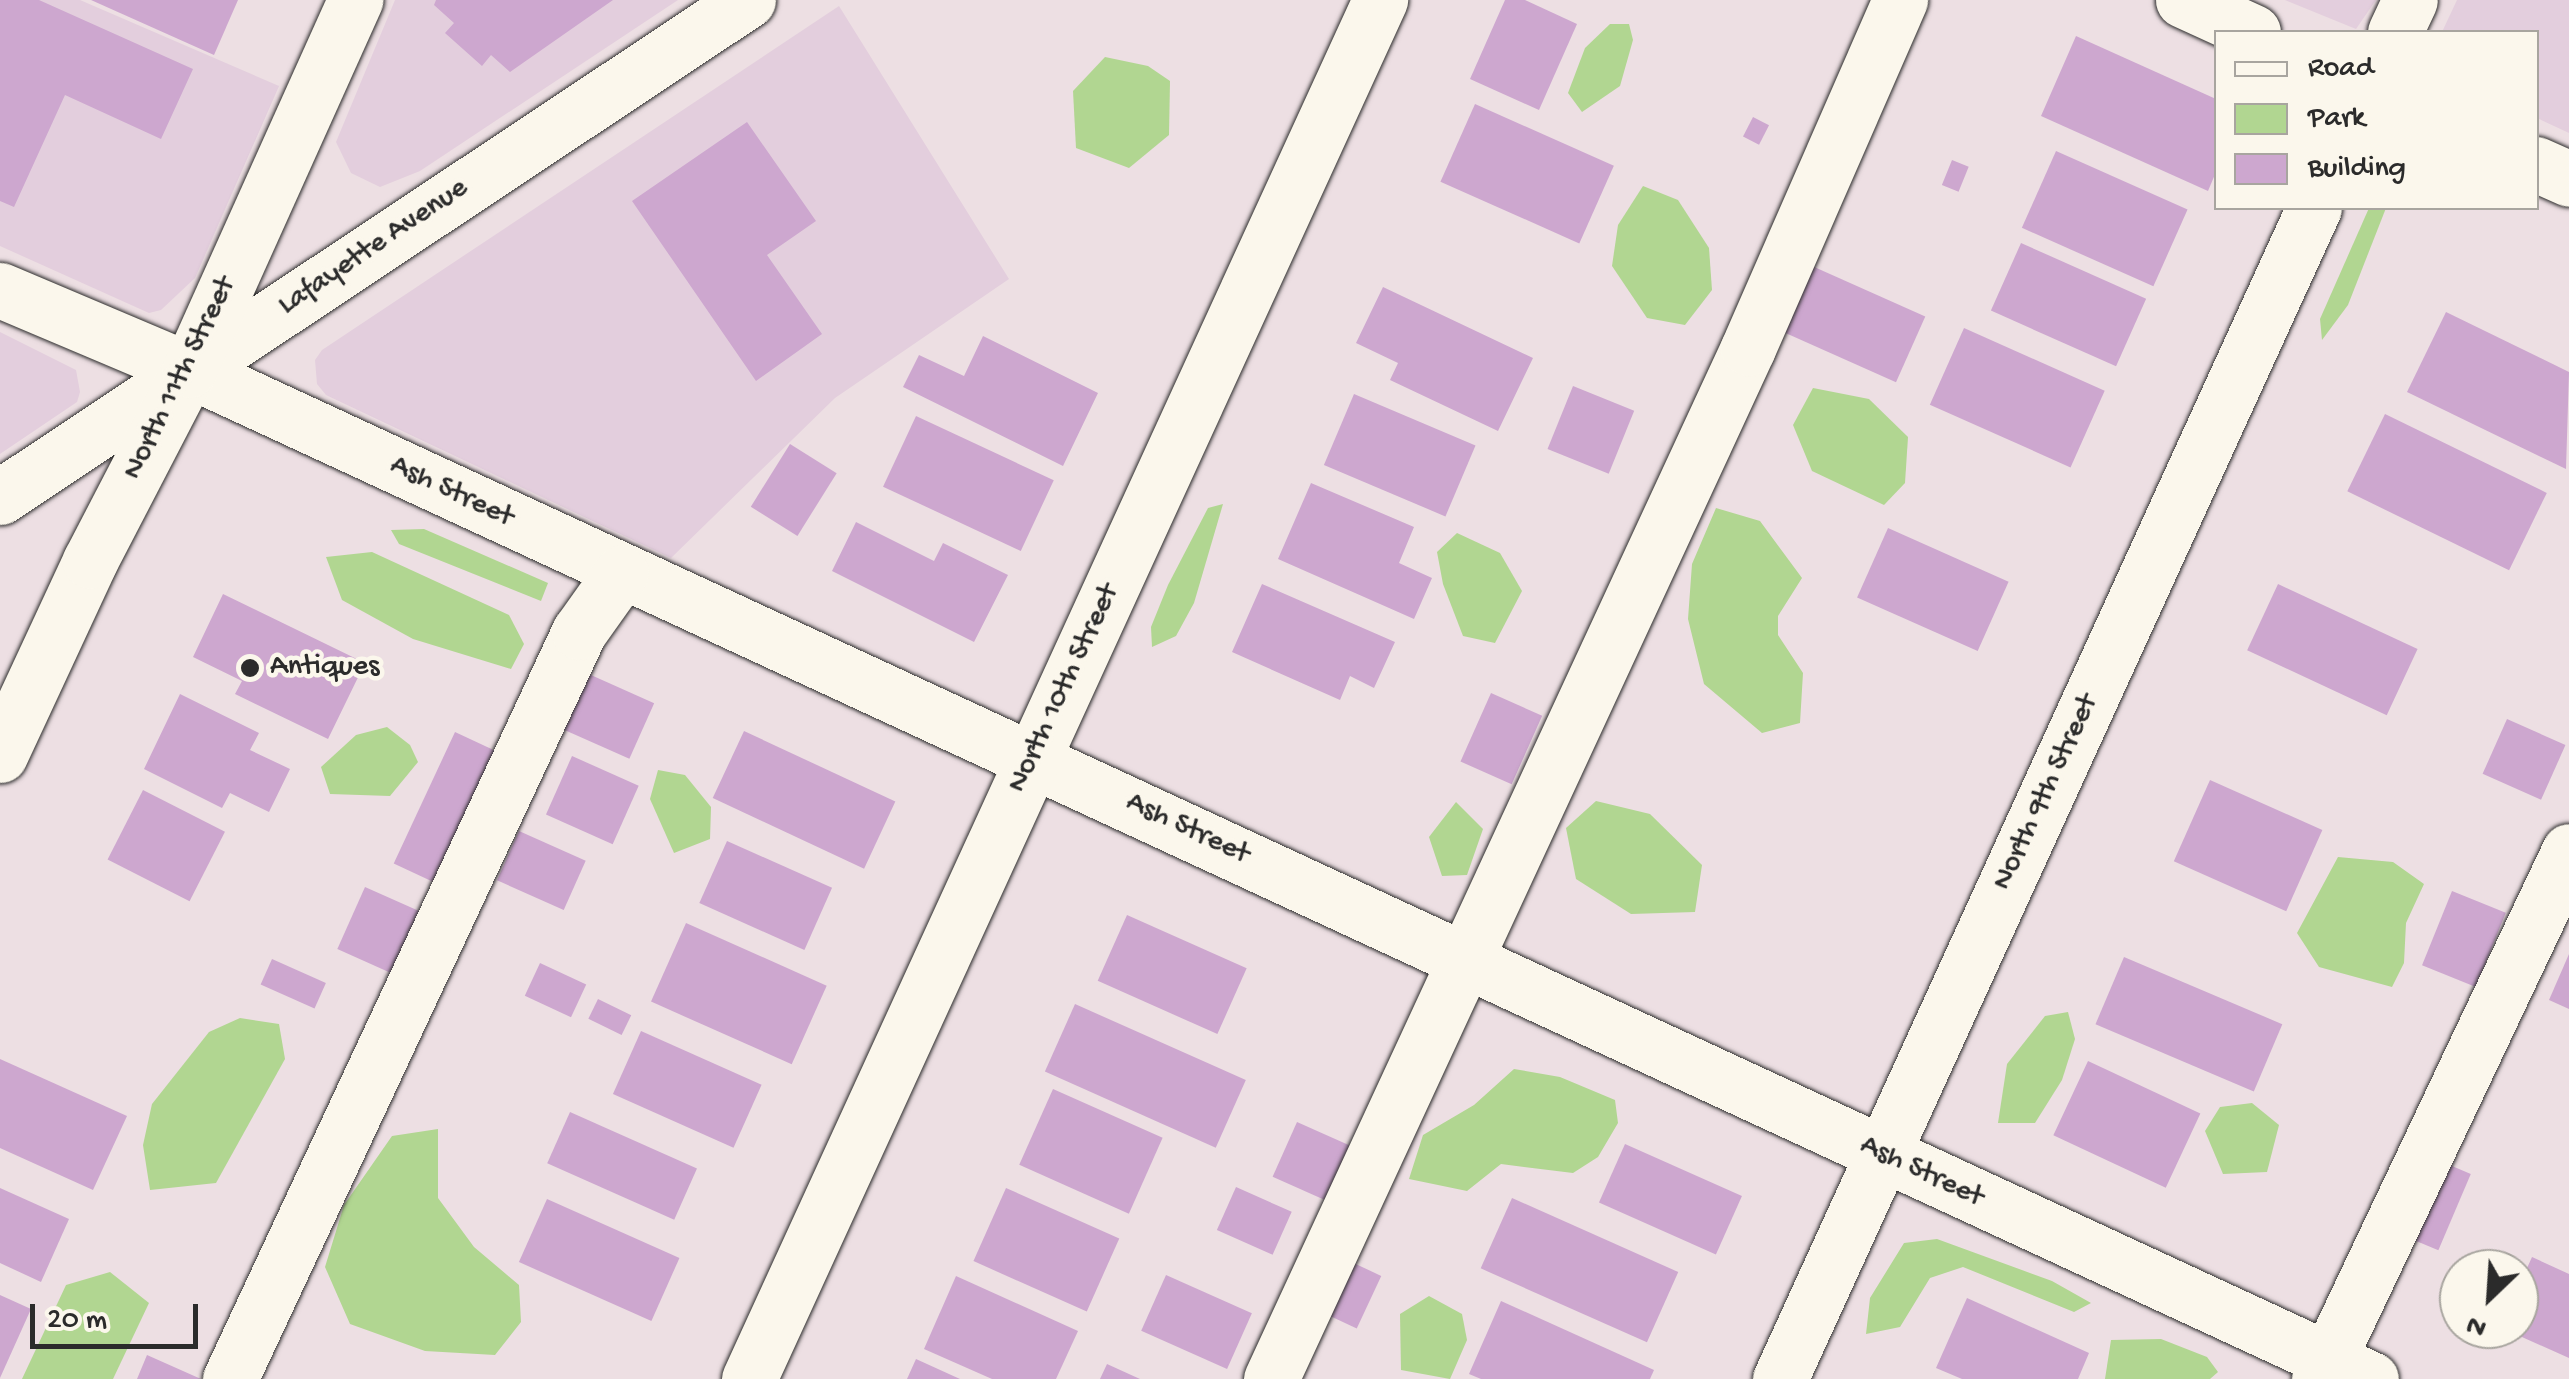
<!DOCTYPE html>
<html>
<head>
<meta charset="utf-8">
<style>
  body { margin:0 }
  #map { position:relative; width:2569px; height:1379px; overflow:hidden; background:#eddfe3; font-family:"Gochi Hand",sans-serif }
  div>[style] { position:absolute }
  .built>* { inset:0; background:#e3cedd }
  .green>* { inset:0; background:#b1d691 }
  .building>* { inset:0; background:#cda7cf; transform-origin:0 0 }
  .roads { filter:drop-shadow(0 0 2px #2b2b2b) drop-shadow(0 0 2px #2b2b2b) }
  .minor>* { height:55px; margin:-27.5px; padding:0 27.5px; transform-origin:27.5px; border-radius:27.5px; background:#fbf7ec }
  .dots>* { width:28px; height:28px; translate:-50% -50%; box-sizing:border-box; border:5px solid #fbf7ec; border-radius:50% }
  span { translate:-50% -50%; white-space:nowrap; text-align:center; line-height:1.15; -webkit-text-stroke:9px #fbf7ec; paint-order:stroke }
  .street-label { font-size:30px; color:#2b2b2b }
  .poi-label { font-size:30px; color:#2b2b2b }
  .left { translate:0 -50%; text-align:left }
  .legend { position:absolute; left:2214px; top:30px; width:325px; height:180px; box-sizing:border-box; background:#fbf7ec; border:2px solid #a8a59f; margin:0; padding:12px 18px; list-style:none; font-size:30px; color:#2b2b2b }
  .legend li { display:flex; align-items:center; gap:20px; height:50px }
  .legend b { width:50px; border:2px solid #a8a59f }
  .north { position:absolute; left:2439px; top:1249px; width:100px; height:100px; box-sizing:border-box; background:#fbf7ec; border:2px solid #a8a59f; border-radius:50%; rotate:205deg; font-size:28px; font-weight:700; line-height:40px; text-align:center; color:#2b2b2b }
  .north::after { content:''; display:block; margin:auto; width:35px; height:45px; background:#2b2b2b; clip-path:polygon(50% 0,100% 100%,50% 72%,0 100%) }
  .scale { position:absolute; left:30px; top:1304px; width:168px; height:45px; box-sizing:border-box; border:5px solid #2b2b2b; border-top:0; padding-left:12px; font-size:30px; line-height:35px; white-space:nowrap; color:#2b2b2b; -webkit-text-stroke:8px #fbf7ec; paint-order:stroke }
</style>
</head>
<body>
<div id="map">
  <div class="built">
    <i style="clip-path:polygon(0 0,80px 0,279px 86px,195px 278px,161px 310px,149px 313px,0 246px)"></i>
    <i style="clip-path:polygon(395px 0,678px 0,420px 171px,380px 187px,351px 173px,336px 142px)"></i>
    <i style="clip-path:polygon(2285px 0,2376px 0,2356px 29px)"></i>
    <i style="clip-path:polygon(2457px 0,2569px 0,2569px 133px,2537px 118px,2536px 32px,2442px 32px)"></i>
    <i style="clip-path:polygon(839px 6px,1009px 279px,835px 398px,671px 558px,326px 395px,317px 384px,315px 360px,322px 350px)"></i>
    <i style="clip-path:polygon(0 332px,76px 370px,80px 392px,77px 402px,0 454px)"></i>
  </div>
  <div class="green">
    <i style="clip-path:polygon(1610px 24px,1629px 24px,1633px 40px,1620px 86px,1582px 112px,1568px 93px,1585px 48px)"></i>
    <i style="clip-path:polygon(1105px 57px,1148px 66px,1170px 81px,1169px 135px,1129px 168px,1076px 148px,1073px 91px)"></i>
    <i style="clip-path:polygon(1643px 186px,1678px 200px,1709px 248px,1712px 290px,1685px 325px,1647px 318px,1612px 266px,1618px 225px)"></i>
    <i style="clip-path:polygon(2369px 208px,2386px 208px,2348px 305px,2322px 340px,2320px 319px)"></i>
    <i style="clip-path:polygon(1813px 388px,1869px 399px,1908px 437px,1905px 483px,1884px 505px,1812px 471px,1793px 425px)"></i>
    <i style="clip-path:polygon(1223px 504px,1194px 603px,1176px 636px,1152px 647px,1151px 627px,1168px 585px,1208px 508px)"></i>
    <i style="clip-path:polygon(1716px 508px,1760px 521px,1802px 578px,1778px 616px,1778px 635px,1803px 673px,1800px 723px,1762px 733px,1704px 684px,1688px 619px,1692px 564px)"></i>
    <i style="clip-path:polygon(424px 529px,548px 583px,541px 601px,399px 544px,391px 530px)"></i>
    <i style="clip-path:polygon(1457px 533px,1500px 553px,1522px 591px,1495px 643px,1463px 636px,1443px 584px,1437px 552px)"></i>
    <i style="clip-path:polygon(372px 552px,509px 615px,524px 644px,511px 669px,413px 639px,342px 600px,326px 557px)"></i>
    <i style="clip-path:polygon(387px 727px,410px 745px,418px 762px,390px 796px,330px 794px,321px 767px,356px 735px)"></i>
    <i style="clip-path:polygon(658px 770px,685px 775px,711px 807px,710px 839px,674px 853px,650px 799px)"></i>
    <i style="clip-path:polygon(1596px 801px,1650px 814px,1702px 865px,1695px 912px,1631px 914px,1576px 879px,1566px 828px)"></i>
    <i style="clip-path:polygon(1456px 802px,1483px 829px,1467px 875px,1442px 876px,1429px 837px)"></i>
    <i style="clip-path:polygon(2338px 857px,2393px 862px,2424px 884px,2406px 923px,2404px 963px,2392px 987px,2319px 967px,2297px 933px)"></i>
    <i style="clip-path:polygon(2068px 1012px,2075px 1039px,2062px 1080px,2035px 1123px,1998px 1123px,2007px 1064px,2045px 1016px)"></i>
    <i style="clip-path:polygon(240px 1018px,279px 1024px,285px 1059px,216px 1183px,150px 1190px,143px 1145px,152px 1104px,209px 1032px)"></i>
    <i style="clip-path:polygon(1514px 1069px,1560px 1077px,1615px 1100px,1618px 1123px,1598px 1157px,1573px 1173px,1501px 1164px,1467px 1191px,1409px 1179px,1423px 1135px,1474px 1105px)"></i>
    <i style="clip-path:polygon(2252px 1103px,2279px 1125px,2267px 1172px,2223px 1174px,2205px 1131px,2220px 1107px)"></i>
    <i style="clip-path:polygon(438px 1129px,438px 1198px,474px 1247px,519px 1285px,521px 1322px,495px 1355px,425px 1351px,350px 1324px,325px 1267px,344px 1205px,392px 1136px)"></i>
    <i style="clip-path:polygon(1937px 1239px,2052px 1281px,2091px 1303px,2074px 1312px,1963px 1267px,1930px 1278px,1900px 1327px,1866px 1334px,1870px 1298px,1904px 1243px)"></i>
    <i style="clip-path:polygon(110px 1272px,149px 1303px,113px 1379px,22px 1379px,66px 1285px)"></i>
    <i style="clip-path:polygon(1429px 1296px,1462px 1314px,1467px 1340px,1450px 1379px,1401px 1370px,1400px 1314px)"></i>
    <i style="clip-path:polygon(2161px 1339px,2207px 1357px,2218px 1372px,2210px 1379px,2105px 1379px,2111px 1340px)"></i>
  </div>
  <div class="building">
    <i style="clip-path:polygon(0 0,39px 0,193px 69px,161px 139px,65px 95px,14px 207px,0 201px)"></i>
    <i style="clip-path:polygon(91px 0,238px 0,214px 55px)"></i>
    <i style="clip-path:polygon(436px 0,613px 0,510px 72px,491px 55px,482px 66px,445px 33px,454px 23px,434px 5px)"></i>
    <i style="clip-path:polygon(1505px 0,1525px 0,1577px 24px,1539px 110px,1470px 79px)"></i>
    <i style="clip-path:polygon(2076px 36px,2216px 99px,2216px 172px,2208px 191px,2041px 116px)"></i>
    <i style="left:1475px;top:104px;width:152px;height:85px;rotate:24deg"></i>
    <i style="left:1753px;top:117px;width:18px;height:22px;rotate:27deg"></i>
    <i style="clip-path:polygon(747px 122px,816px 221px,767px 255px,822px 334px,756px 381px,632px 201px)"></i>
    <i style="left:2056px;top:151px;width:144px;height:84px;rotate:24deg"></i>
    <i style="left:1952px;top:160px;width:18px;height:27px;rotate:22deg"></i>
    <i style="left:2021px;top:243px;width:137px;height:74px;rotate:24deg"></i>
    <i style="left:1812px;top:266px;width:124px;height:72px;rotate:24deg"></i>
    <i style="clip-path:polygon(1383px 287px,1533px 358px,1498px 431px,1390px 380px,1398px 363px,1356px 343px)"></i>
    <i style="clip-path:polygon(2446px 312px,2569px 372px,2566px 469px,2407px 392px)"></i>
    <i style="left:1964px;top:328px;width:154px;height:84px;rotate:24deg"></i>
    <i style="clip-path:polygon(983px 336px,1098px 393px,1063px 466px,903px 387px,919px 355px,964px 376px)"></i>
    <i style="left:1573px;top:386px;width:66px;height:68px;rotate:22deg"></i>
    <i style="left:1354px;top:394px;width:132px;height:77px;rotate:23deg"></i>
    <i style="left:2385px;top:414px;width:180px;height:86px;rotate:26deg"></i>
    <i style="left:916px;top:416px;width:152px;height:78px;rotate:25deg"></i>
    <i style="left:790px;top:444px;width:55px;height:74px;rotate:32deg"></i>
    <i style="clip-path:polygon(1311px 483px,1414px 527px,1399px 563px,1432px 578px,1414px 619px,1278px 559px)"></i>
    <i style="clip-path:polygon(856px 522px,934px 561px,943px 543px,1008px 575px,974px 642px,832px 571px)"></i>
    <i style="left:1888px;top:528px;width:132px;height:76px;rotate:24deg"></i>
    <i style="clip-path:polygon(1262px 584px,1395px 642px,1374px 688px,1350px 676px,1340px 700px,1232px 652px)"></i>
    <i style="left:2278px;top:584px;width:154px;height:73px;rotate:25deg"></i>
    <i style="clip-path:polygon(223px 594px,365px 663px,328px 739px,235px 694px,242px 681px,193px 657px)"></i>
    <i style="left:582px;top:671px;width:79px;height:61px;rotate:24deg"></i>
    <i style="left:1491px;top:693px;width:56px;height:75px;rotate:24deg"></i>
    <i style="clip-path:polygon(180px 694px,259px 733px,250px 750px,290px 769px,269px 812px,230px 793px,222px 808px,144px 769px)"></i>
    <i style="left:2507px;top:719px;width:64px;height:60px;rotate:24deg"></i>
    <i style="left:744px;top:731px;width:167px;height:74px;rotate:25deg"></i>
    <i style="left:455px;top:732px;width:55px;height:145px;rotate:25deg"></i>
    <i style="left:572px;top:756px;width:73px;height:64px;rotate:24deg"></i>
    <i style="left:2210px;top:780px;width:123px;height:89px;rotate:24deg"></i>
    <i style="left:143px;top:790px;width:92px;height:78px;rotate:27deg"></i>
    <i style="left:519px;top:831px;width:73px;height:54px;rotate:24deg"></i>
    <i style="left:727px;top:841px;width:115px;height:68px;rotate:24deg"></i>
    <i style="left:365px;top:887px;width:69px;height:68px;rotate:24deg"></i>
    <i style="left:2452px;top:891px;width:58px;height:80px;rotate:22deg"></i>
    <i style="left:1127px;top:915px;width:131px;height:72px;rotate:24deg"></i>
    <i style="left:686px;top:923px;width:154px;height:86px;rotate:24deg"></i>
    <i style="clip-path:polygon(2569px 954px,2569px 1009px,2549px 1000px)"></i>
    <i style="left:2124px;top:957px;width:172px;height:73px;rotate:23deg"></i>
    <i style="left:272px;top:959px;width:59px;height:28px;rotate:24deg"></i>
    <i style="left:540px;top:963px;width:51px;height:36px;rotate:25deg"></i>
    <i style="left:598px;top:999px;width:37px;height:22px;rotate:26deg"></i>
    <i style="left:1075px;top:1004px;width:187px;height:74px;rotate:24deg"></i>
    <i style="left:641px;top:1031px;width:132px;height:69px;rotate:24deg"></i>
    <i style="clip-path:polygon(0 1059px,127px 1116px,93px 1190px,0 1148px)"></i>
    <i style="left:2088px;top:1061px;width:124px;height:82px;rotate:25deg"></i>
    <i style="left:1053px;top:1089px;width:120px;height:83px;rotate:24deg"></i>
    <i style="left:570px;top:1112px;width:139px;height:56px;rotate:24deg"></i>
    <i style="left:1297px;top:1122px;width:59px;height:60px;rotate:24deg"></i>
    <i style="left:1625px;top:1144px;width:128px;height:64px;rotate:24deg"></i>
    <i style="left:2445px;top:1163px;width:28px;height:83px;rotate:23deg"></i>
    <i style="left:1236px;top:1187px;width:61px;height:47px;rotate:24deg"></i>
    <i style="clip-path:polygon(0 1188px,69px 1219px,41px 1282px,0 1263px)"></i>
    <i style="left:1006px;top:1188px;width:124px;height:80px;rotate:24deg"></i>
    <i style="left:1512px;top:1198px;width:182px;height:77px;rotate:24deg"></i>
    <i style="left:547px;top:1199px;width:145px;height:69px;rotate:24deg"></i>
    <i style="clip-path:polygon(2532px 1257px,2569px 1274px,2569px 1358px,2504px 1329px,2519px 1329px,2519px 1286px)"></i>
    <i style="left:1345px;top:1259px;width:40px;height:58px;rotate:25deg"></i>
    <i style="left:1166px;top:1275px;width:94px;height:61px;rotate:24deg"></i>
    <i style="clip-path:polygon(956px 1276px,1078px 1331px,1056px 1379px,992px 1379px,924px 1349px)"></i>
    <i style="clip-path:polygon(0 1295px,31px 1309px,0 1378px)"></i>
    <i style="clip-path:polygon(1967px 1298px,2089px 1353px,2078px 1379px,1962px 1379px,1936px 1368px)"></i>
    <i style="clip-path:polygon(1501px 1301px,1654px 1370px,1650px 1379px,1481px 1379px,1469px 1374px)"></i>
    <i style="clip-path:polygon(147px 1355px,201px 1379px,137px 1379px)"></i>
    <i style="clip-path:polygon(916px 1359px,960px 1379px,907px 1379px)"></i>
    <i style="clip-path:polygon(1107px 1364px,1140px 1379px,1100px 1379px)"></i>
  </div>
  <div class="roads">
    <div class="minor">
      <i style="left:2183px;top:0;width:77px;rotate:24.6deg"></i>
      <i style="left:2395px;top:32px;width:35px;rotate:-65deg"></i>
      <i style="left:2536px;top:164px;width:36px;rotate:24deg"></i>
      <i style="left:0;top:290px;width:205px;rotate:22.9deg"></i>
      <i style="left:189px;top:370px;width:2404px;rotate:24.82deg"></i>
      <i style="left:0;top:497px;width:898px;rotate:-33.6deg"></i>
      <i style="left:0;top:755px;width:214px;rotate:-65.1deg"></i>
      <i style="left:90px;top:561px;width:215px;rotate:-62.6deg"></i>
      <i style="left:189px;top:370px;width:406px;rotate:-65.8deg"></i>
      <i style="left:230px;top:1379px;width:825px;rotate:-64.96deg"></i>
      <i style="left:579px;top:632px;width:72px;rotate:-54.6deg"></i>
      <i style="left:749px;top:1379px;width:1517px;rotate:-65.41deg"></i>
      <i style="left:1271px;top:1379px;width:1136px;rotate:-65.17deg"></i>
      <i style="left:1748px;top:348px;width:380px;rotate:-66.4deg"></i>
      <i style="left:1780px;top:1379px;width:1287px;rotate:-65.49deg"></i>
      <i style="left:2319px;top:1379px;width:584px;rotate:-64.66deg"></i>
    </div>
  </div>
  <div class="dots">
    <i style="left:250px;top:668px;background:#2b2b2b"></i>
  </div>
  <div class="street-label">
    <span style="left:374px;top:248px;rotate:-34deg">Lafayette Avenue</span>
    <span style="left:181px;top:379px;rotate:-64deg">North 11th Street</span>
    <span style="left:451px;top:493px;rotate:25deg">Ash Street</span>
    <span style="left:1065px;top:689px;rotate:-65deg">North 10th Street</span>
    <span style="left:2047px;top:793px;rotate:-65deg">North 9th Street</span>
    <span style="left:1187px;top:830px;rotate:25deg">Ash Street</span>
    <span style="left:1921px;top:1173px;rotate:25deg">Ash Street</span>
  </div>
  <div class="poi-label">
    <span class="left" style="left:270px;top:668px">Antiques</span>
  </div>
  <ul class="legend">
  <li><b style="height:12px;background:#fbf7ec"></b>Road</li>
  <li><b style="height:28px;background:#b1d691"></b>Park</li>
  <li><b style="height:28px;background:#cda7cf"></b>Building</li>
  </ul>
  <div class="north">N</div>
  <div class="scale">20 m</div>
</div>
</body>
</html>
